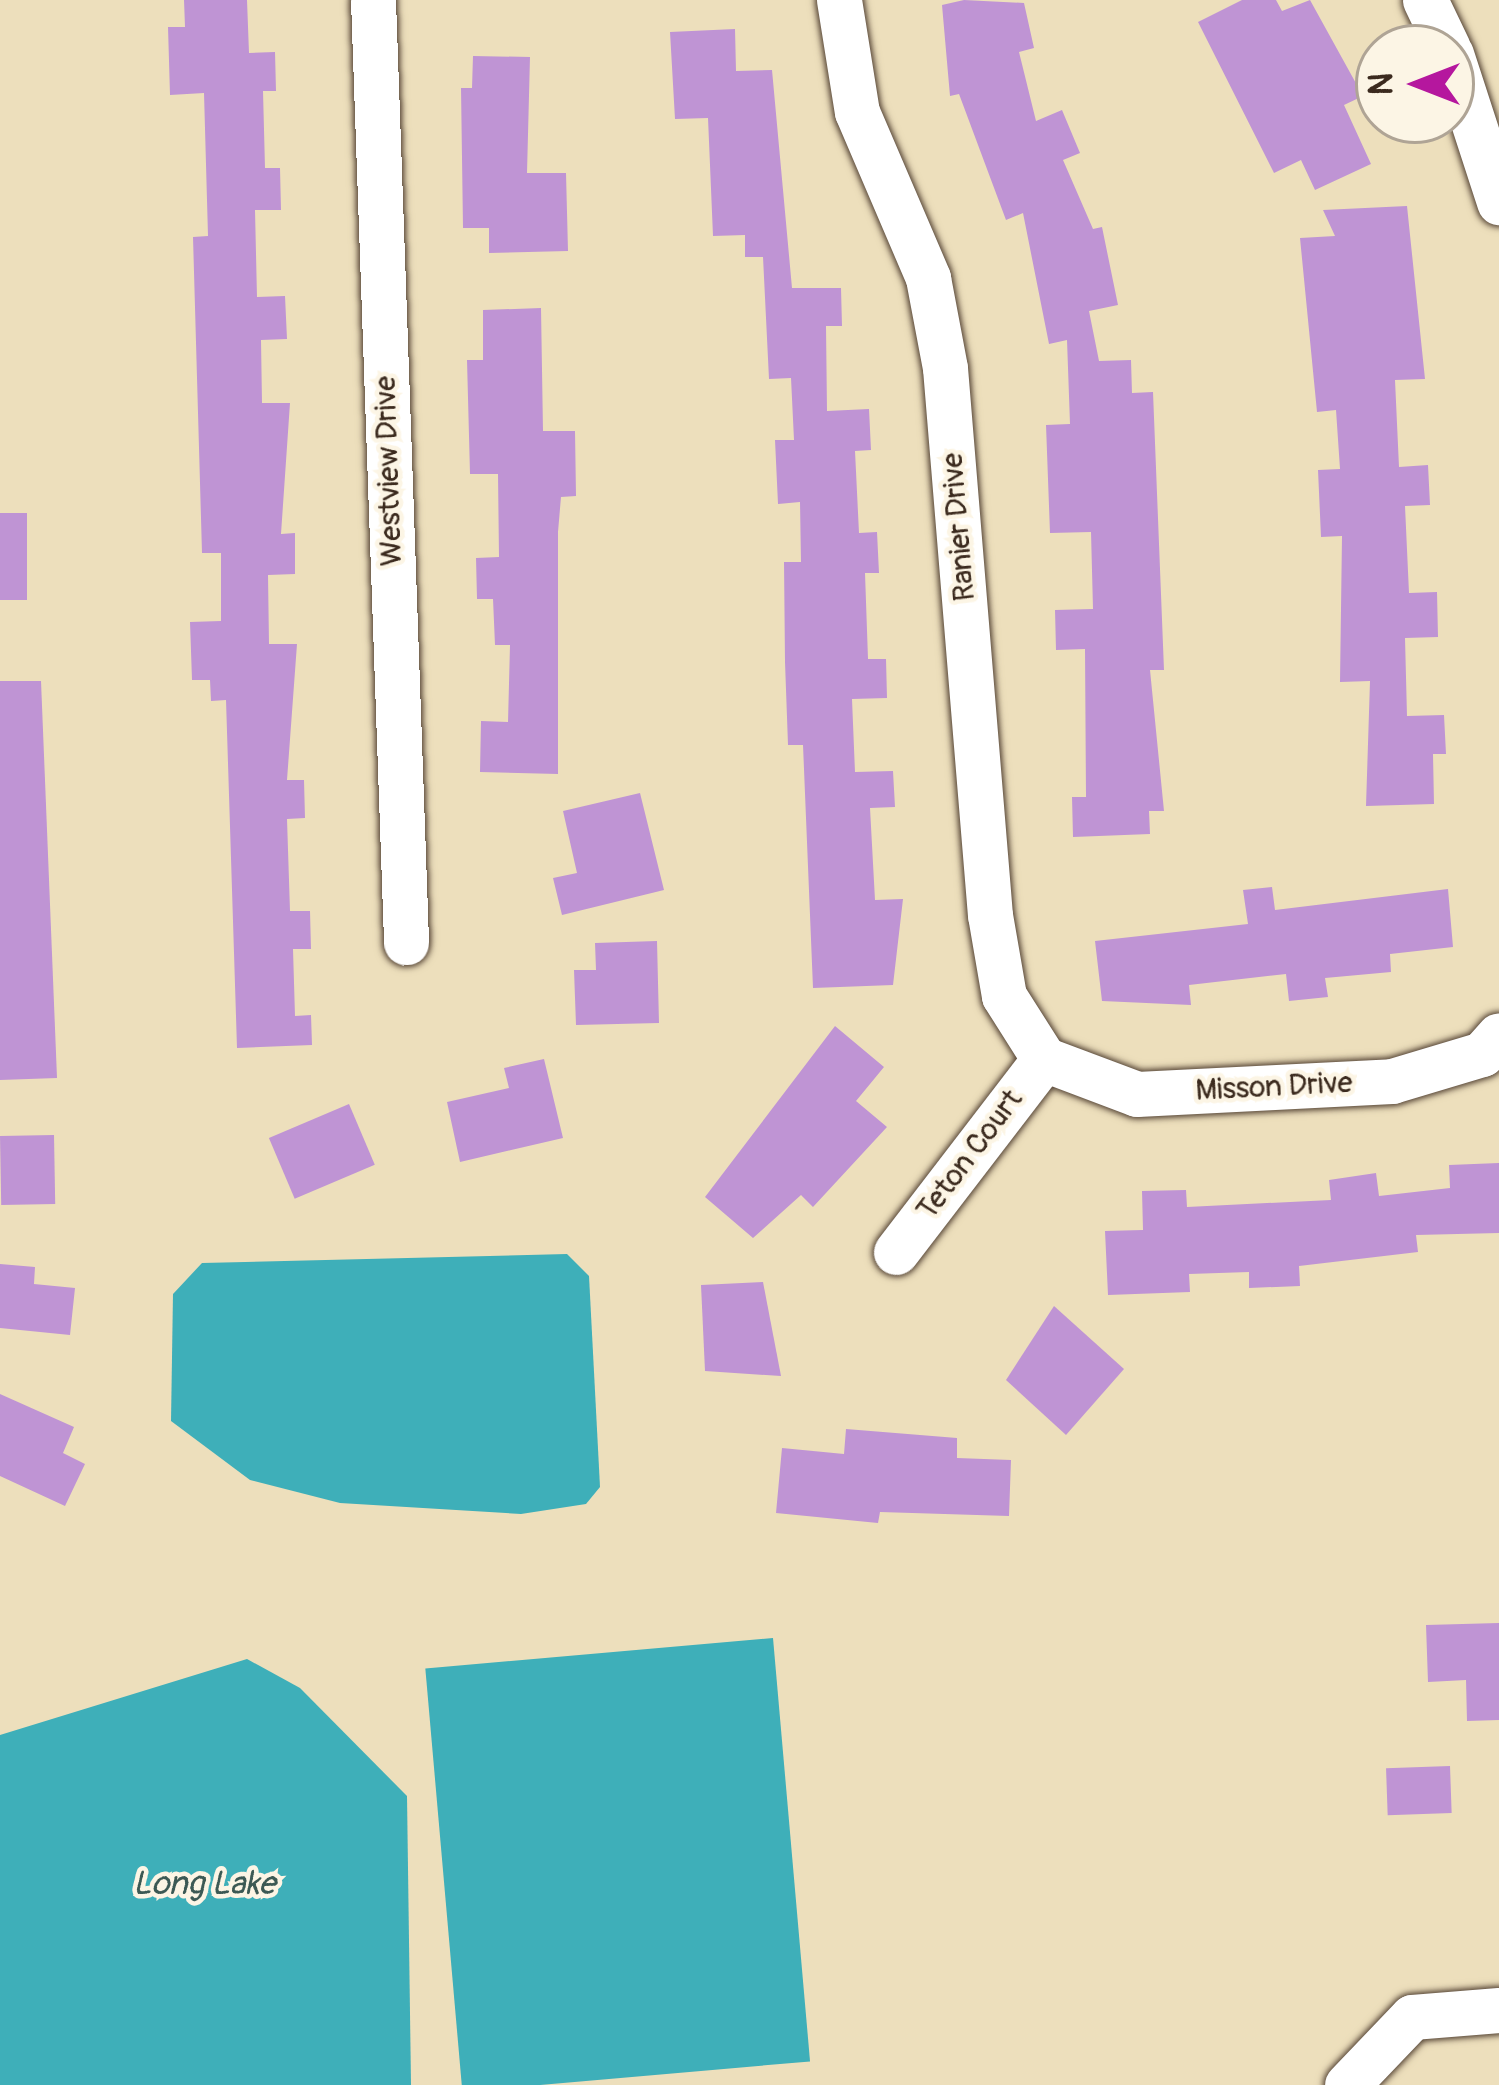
<!DOCTYPE html>
<html>
<head>
<meta charset="utf-8">
<style>
  body { margin:0 }
  #map { position:relative; width:1499px; height:2085px; overflow:hidden; background:#eddfbc; font-family:Pangolin,sans-serif }
  div>[style] { position:absolute }
  .water>* { inset:0; background:#3eafb9; transform-origin:0 0 }
  .building>* { inset:0; background:#bf94d4; transform-origin:0 0 }
  .roads { filter:drop-shadow(0 0 3px #564536) drop-shadow(0 0 3px #564536) }
  .minor>* { height:45px; margin:-22.5px; padding:0 22.5px; transform-origin:22.5px; border-radius:22.5px; background:#fff }
  span { translate:-50% -50%; white-space:nowrap; text-align:center; line-height:1.15; -webkit-text-stroke:9px #fcf5e5; paint-order:stroke }
  .street-label { font-size:30px; color:#3b2a1e }
  .water-label { font-size:33px; color:#3c5954; font-style:italic }
  .north { position:absolute; left:1355px; top:24px; width:120px; height:120px; box-sizing:border-box; background:#fcf5e5; border:3px solid #afa495; border-radius:50%; rotate:270deg; font-size:33px; font-weight:700; line-height:48px; text-align:center; color:#3b2a1e }
  .north::after { content:''; display:block; margin:auto; width:42px; height:54px; background:#b5179e; clip-path:polygon(50% 0,100% 100%,50% 72%,0 100%) }
</style>
</head>
<body>
<div id="map">
  <div class="water">
    <i style="clip-path:polygon(567px 1254px,589px 1276px,600px 1487px,586px 1504px,521px 1514px,340px 1503px,250px 1480px,171px 1421px,173px 1294px,202px 1263px)"></i>
    <i style="left:773px;top:1638px;width:425px;height:349px;rotate:85deg"></i>
    <i style="clip-path:polygon(247px 1659px,300px 1688px,407px 1796px,411px 2085px,0 2085px,0 1735px)"></i>
  </div>
  <div class="building">
    <i style="clip-path:polygon(184px 0,247px 0,249px 53px,275px 52px,276px 91px,263px 91px,265px 168px,280px 168px,281px 210px,255px 210px,257px 297px,285px 296px,287px 339px,261px 340px,262px 403px,290px 403px,281px 534px,295px 533px,295px 574px,268px 575px,269px 644px,297px 644px,287px 780px,304px 780px,305px 818px,287px 819px,290px 911px,310px 911px,311px 949px,293px 949px,295px 1016px,311px 1015px,312px 1045px,237px 1048px,226px 700px,211px 701px,210px 680px,192px 680px,190px 622px,221px 621px,221px 553px,202px 553px,193px 237px,208px 236px,204px 93px,170px 95px,168px 27px,185px 27px)"></i>
    <i style="clip-path:polygon(964px 0,1024px 3px,1034px 48px,1019px 52px,1036px 121px,1062px 110px,1080px 153px,1063px 160px,1093px 229px,1102px 227px,1118px 305px,1089px 311px,1099px 361px,1131px 360px,1132px 393px,1153px 392px,1164px 670px,1150px 670px,1164px 811px,1149px 811px,1150px 834px,1073px 837px,1072px 797px,1086px 797px,1085px 649px,1056px 650px,1055px 610px,1093px 609px,1091px 532px,1050px 533px,1046px 425px,1070px 424px,1067px 340px,1049px 344px,1023px 213px,1006px 220px,959px 94px,950px 96px,942px 5px)"></i>
    <i style="clip-path:polygon(1242px 0,1276px 0,1282px 11px,1310px 0,1363px 96px,1344px 105px,1371px 164px,1315px 190px,1301px 160px,1274px 173px,1198px 22px)"></i>
    <i style="clip-path:polygon(735px 29px,736px 71px,772px 70px,792px 288px,841px 288px,842px 326px,826px 326px,827px 411px,869px 409px,871px 450px,855px 451px,859px 533px,877px 532px,879px 573px,865px 573px,868px 659px,886px 659px,887px 698px,852px 699px,855px 772px,893px 771px,895px 807px,870px 808px,875px 900px,903px 899px,893px 985px,813px 988px,803px 745px,788px 745px,785px 662px,784px 562px,801px 562px,800px 502px,778px 504px,775px 440px,794px 440px,791px 378px,769px 379px,763px 257px,745px 257px,745px 235px,713px 236px,708px 118px,675px 119px,670px 32px)"></i>
    <i style="clip-path:polygon(473px 56px,530px 57px,527px 173px,566px 173px,568px 251px,489px 253px,489px 228px,463px 228px,461px 88px,472px 88px)"></i>
    <i style="clip-path:polygon(1407px 206px,1425px 379px,1395px 380px,1399px 467px,1428px 465px,1430px 505px,1405px 506px,1409px 593px,1437px 592px,1438px 637px,1405px 638px,1407px 716px,1444px 715px,1446px 754px,1433px 754px,1434px 804px,1366px 806px,1370px 681px,1340px 682px,1342px 536px,1321px 537px,1318px 470px,1340px 469px,1336px 410px,1317px 412px,1300px 238px,1335px 236px,1323px 210px)"></i>
    <i style="clip-path:polygon(541px 308px,543px 431px,575px 431px,576px 496px,561px 497px,558px 532px,558px 774px,480px 772px,481px 721px,508px 722px,510px 645px,495px 645px,493px 599px,477px 599px,476px 558px,499px 557px,498px 474px,470px 474px,467px 360px,483px 360px,483px 310px)"></i>
    <i style="left:0;top:513px;width:27px;height:87px"></i>
    <i style="clip-path:polygon(0 681px,41px 681px,57px 1078px,0 1080px)"></i>
    <i style="clip-path:polygon(640px 793px,664px 890px,562px 915px,553px 878px,577px 873px,563px 811px)"></i>
    <i style="clip-path:polygon(1272px 887px,1275px 910px,1448px 889px,1453px 947px,1390px 954px,1391px 972px,1325px 978px,1328px 997px,1289px 1001px,1286px 974px,1189px 985px,1191px 1005px,1102px 1001px,1095px 941px,1248px 924px,1243px 890px)"></i>
    <i style="clip-path:polygon(657px 941px,659px 1023px,576px 1025px,574px 970px,596px 970px,595px 943px)"></i>
    <i style="clip-path:polygon(835px 1026px,884px 1067px,856px 1101px,887px 1127px,813px 1207px,801px 1195px,753px 1238px,705px 1197px)"></i>
    <i style="clip-path:polygon(544px 1059px,563px 1138px,460px 1162px,447px 1102px,509px 1088px,504px 1068px)"></i>
    <i style="left:349px;top:1104px;width:66px;height:87px;rotate:67deg"></i>
    <i style="left:54px;top:1135px;width:69px;height:54px;rotate:89deg"></i>
    <i style="clip-path:polygon(1499px 1163px,1499px 1233px,1416px 1235px,1418px 1252px,1299px 1266px,1300px 1286px,1249px 1288px,1249px 1272px,1189px 1274px,1190px 1292px,1108px 1295px,1105px 1231px,1143px 1230px,1142px 1191px,1186px 1190px,1187px 1207px,1331px 1200px,1329px 1180px,1376px 1173px,1379px 1196px,1450px 1188px,1449px 1165px)"></i>
    <i style="clip-path:polygon(0 1264px,35px 1267px,34px 1284px,75px 1288px,70px 1335px,0 1328px)"></i>
    <i style="clip-path:polygon(763px 1282px,781px 1376px,705px 1371px,701px 1285px)"></i>
    <i style="clip-path:polygon(1054px 1306px,1124px 1369px,1066px 1435px,1006px 1380px)"></i>
    <i style="clip-path:polygon(0 1394px,74px 1427px,63px 1453px,85px 1464px,65px 1506px,0 1476px)"></i>
    <i style="clip-path:polygon(846px 1429px,957px 1438px,957px 1458px,1011px 1460px,1009px 1516px,880px 1512px,878px 1523px,776px 1513px,782px 1448px,844px 1454px)"></i>
    <i style="clip-path:polygon(1499px 1623px,1499px 1720px,1467px 1721px,1466px 1680px,1428px 1682px,1426px 1625px)"></i>
    <i style="left:1450px;top:1766px;width:47px;height:64px;rotate:88deg"></i>
  </div>
  <div class="roads">
    <div class="minor">
      <i style="left:373px;top:0;width:943px;rotate:87.99deg"></i>
      <i style="left:839px;top:0;width:113px;rotate:80.9deg"></i>
      <i style="left:857px;top:112px;width:181px;rotate:66.8deg"></i>
      <i style="left:928px;top:278px;width:92px;rotate:79.3deg"></i>
      <i style="left:945px;top:368px;width:549px;rotate:85.3deg"></i>
      <i style="left:990px;top:915px;width:82px;rotate:80.2deg"></i>
      <i style="left:1004px;top:996px;width:75px;rotate:57.6deg"></i>
      <i style="left:1425px;top:0;width:53px;rotate:64.4deg"></i>
      <i style="left:1451px;top:54px;width:156px;rotate:72deg"></i>
      <i style="left:1044px;top:1059px;width:99px;rotate:20.6deg"></i>
      <i style="left:1137px;top:1094px;width:255px;rotate:-2.9deg"></i>
      <i style="left:1392px;top:1081px;width:94px;rotate:-16.7deg"></i>
      <i style="left:1482px;top:1054px;width:25px;rotate:-48deg"></i>
      <i style="left:896px;top:1252px;width:243px;rotate:-52.5deg"></i>
      <i style="left:1347px;top:2085px;width:94px;rotate:-46.3deg"></i>
      <i style="left:1412px;top:2017px;width:87px;rotate:-4.6deg"></i>
    </div>
  </div>
  <div class="street-label">
    <span style="left:389px;top:471px;rotate:-92deg">Westview Drive</span>
    <span style="left:959px;top:527px;rotate:-95deg">Ranier Drive</span>
    <span style="left:1274px;top:1087px;rotate:-3deg">Misson Drive</span>
    <span style="left:970px;top:1155px;rotate:-53deg">Teton Court</span>
  </div>
  <div class="water-label">
    <span style="left:204px;top:1884px">Long Lake</span>
  </div>
  <div class="north">N</div>
</div>
</body>
</html>
